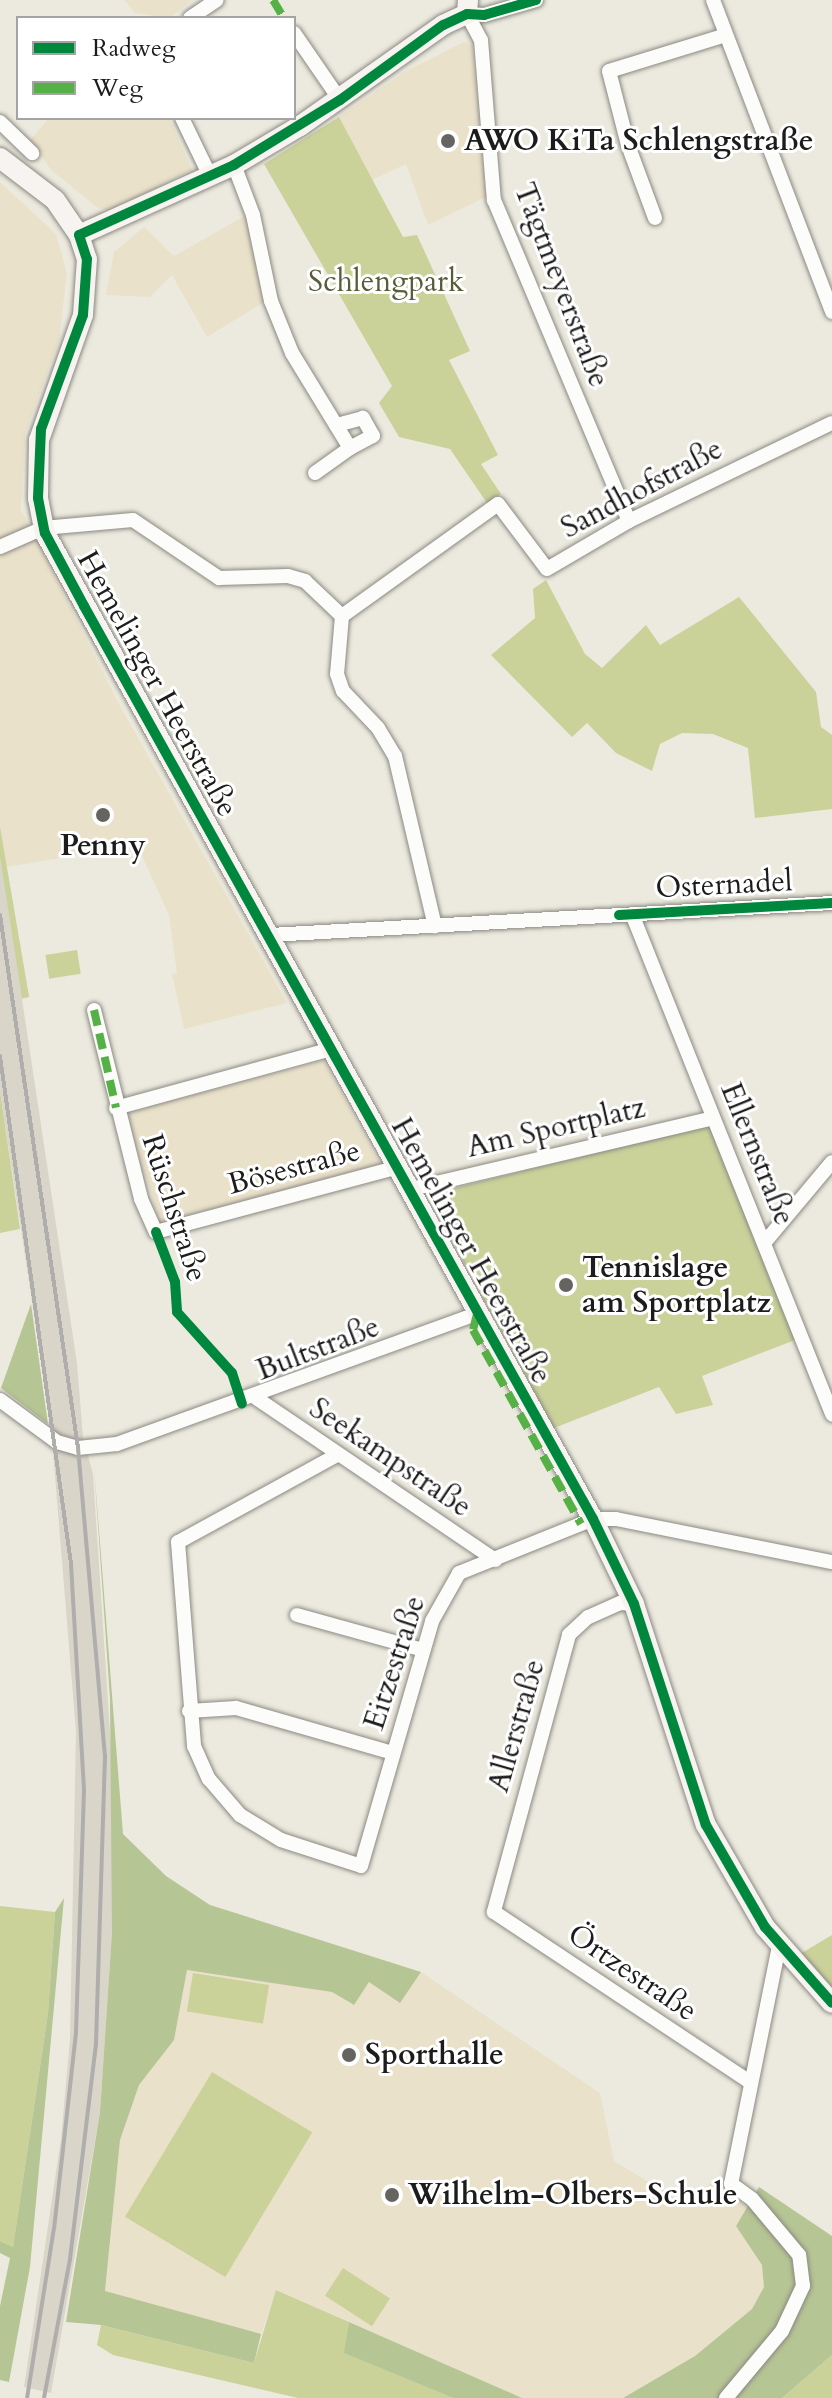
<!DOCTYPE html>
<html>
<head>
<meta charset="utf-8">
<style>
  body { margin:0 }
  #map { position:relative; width:832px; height:2398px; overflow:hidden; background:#eceade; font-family:Cardo,serif }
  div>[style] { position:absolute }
  .built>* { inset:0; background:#eae1ca }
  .industrial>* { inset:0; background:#d9d5c9 }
  .green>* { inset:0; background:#cad29a; transform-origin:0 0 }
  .forest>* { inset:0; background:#b6c594 }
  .roads { filter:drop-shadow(0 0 2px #8b8983) drop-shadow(0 0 2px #8b8983) }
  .street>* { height:14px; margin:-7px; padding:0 7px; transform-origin:7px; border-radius:7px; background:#fcfcfa }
  .secondary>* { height:20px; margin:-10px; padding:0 10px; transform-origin:10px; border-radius:10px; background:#f6f3f0 }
  .rail>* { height:4px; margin:-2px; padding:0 2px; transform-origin:2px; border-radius:2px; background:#afaead }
  .quiet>* { height:8px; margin-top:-4px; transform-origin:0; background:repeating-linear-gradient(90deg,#55b145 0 16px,transparent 0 24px) }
  .cycleway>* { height:10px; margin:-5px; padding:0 5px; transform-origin:5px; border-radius:5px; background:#00873e }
  .dots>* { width:22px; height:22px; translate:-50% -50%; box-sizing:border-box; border:4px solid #fff; border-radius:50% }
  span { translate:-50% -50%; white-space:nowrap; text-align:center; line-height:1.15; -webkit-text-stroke:6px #fff; paint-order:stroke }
  .poi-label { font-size:30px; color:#1c1c1c; font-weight:700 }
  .left { translate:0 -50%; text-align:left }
  .park-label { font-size:30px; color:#565d38 }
  .street-label { font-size:30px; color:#1c1c1c }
  .legend { position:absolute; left:16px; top:16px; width:280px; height:104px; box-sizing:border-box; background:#fff; border:2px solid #a4a4a4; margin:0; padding:10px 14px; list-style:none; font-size:24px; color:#1c1c1c }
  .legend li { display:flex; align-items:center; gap:16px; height:40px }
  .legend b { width:40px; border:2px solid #a4a4a4 }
</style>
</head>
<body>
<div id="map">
  <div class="built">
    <i style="clip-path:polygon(124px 0,192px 0,170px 18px,135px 13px)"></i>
    <i style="clip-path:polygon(464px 42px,472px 45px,486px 197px,428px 225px,406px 164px,372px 180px,339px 117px,406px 71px)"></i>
    <i style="clip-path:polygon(49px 118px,169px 118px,192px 170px,110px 210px,98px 208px,51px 170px,30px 140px)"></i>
    <i style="clip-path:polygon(0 182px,56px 234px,67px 273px,59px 340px,25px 434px,21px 510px,118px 702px,287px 1003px,184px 1029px,172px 974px,177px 973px,169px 915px,137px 845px,7px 867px,0 827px)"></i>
    <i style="clip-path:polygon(248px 214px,266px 301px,207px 337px,172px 275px,150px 297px,106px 295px,114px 252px,144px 227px,174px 256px)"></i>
    <i style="clip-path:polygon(324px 1061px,380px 1164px,161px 1226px,128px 1120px,130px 1112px)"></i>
    <i style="clip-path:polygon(187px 1969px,332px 1992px,353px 2005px,369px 1981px,400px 2003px,421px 1972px,600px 2093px,614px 2161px,688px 2206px,710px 2183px,747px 2207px,736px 2226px,762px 2264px,764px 2287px,752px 2309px,695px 2356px,623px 2398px,522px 2398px,277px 2290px,261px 2334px,105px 2292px,120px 2140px,139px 2085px,174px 2040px)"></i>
  </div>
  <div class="industrial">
    <i style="clip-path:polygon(0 827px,29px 997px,22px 999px,77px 1363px,83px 1437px,93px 1474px,112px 1763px,112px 1932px,100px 2112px,51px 2393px,24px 2387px,61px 2139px,70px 2039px,76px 1732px,51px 1427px,0 1091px)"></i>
  </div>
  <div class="green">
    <i style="clip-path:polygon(339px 117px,403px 237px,417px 235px,470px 351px,449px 360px,498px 455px,481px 464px,501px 494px,487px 503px,450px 449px,399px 437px,379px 403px,392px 386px,264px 164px)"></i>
    <i style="clip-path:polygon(546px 580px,585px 654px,602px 668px,646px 625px,660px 645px,739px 597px,816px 692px,821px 727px,832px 735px,832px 809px,755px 818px,748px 748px,713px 734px,682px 733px,660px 744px,652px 771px,616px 753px,587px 723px,572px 737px,491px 655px,535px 618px,533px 589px)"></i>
    <i style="clip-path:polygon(0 827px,29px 997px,22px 998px,0 857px)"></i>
    <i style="left:77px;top:950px;width:24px;height:32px;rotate:81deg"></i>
    <i style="clip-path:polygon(0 1091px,20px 1229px,0 1233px)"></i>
    <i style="clip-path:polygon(711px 1124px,795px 1340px,702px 1376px,713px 1405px,676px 1414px,659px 1387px,554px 1428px,427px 1195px)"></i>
    <i style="clip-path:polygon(0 1906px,55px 1912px,48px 2013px,13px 2247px,0 2241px)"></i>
    <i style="clip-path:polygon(832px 1935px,832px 1992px,800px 1954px)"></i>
    <i style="left:193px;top:1973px;width:77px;height:39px;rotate:9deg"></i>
    <i style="left:212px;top:2072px;width:117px;height:169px;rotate:31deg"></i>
    <i style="left:343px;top:2268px;width:56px;height:33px;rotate:33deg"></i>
    <i style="clip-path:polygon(276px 2290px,349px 2322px,345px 2353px,453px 2398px,298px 2398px,113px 2355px,97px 2345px,101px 2325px,254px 2363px)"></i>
    <i style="clip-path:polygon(832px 2355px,832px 2398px,782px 2398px)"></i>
  </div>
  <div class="forest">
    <i style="clip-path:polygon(31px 1304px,48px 1424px,1px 1388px)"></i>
    <i style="clip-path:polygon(94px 1467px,123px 1834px,166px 1876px,210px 1905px,421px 1972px,400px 2003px,369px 1982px,354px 2005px,332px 1992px,187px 1970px,174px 2040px,139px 2085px,120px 2140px,105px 2291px,261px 2334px,254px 2363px,101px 2325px,66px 2322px,100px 2112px,112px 1932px,110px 1698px)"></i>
    <i style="clip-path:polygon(64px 1898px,30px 2267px,9px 2382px,0 2380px,0 2306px,10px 2258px,0 2253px,0 2241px,13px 2247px,48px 2013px,55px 1912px)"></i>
    <i style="clip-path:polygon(759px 2187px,832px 2236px,832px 2355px,782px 2398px,623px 2398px,695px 2356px,752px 2309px,764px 2287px,762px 2265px,736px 2226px)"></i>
    <i style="clip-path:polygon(349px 2322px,522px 2398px,453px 2398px,344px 2353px)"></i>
  </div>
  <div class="roads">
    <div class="street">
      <i style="left:536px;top:0;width:54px;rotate:163.9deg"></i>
      <i style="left:484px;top:15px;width:17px;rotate:-177deg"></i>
      <i style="left:467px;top:14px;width:30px;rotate:62deg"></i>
      <i style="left:481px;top:40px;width:161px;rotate:85.4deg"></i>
      <i style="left:494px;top:200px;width:348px;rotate:67.2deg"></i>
      <i style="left:713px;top:0;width:334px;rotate:69.1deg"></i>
      <i style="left:190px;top:18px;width:32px;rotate:-34deg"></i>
      <i style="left:294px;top:33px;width:81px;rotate:55.5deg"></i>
      <i style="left:182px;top:118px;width:64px;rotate:64.2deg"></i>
      <i style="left:0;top:122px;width:45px;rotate:44.1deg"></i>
      <i style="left:234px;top:165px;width:53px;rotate:69.2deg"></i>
      <i style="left:253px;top:215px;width:88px;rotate:78.2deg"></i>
      <i style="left:271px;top:301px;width:56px;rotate:68deg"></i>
      <i style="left:292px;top:353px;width:111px;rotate:58.6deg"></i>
      <i style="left:350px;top:448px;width:26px;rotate:-28deg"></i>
      <i style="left:373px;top:436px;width:21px;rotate:-119deg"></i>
      <i style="left:363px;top:418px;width:28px;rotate:165deg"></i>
      <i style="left:655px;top:218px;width:78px;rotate:-110.3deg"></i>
      <i style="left:628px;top:145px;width:76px;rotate:-104.4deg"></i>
      <i style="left:609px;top:71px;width:122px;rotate:-17.1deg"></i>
      <i style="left:315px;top:473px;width:43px;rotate:-35.5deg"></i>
      <i style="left:0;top:547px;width:47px;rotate:-23.8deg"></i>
      <i style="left:43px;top:528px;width:90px;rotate:-5.1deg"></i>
      <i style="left:133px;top:520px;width:104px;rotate:34deg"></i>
      <i style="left:219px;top:578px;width:69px;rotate:-1.7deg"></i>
      <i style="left:288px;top:576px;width:18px;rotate:16deg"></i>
      <i style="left:305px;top:581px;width:51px;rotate:43.4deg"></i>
      <i style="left:342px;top:616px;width:192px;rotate:-35.7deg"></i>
      <i style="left:498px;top:504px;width:81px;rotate:53deg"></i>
      <i style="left:547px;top:569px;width:95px;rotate:-30.3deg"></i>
      <i style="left:629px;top:521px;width:225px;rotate:-25.8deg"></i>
      <i style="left:342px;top:616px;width:58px;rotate:94.9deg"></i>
      <i style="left:337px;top:674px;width:18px;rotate:71deg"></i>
      <i style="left:343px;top:691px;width:51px;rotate:46.6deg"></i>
      <i style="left:378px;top:728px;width:33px;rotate:59deg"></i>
      <i style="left:395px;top:756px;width:175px;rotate:76.8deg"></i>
      <i style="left:632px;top:914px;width:539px;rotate:68.2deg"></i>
      <i style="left:270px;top:935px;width:563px;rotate:-3.26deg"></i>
      <i style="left:94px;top:1010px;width:195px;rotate:76deg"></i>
      <i style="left:141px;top:1199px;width:36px;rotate:66deg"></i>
      <i style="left:156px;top:1232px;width:251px;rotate:-15deg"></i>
      <i style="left:116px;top:1108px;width:224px;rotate:-15.3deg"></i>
      <i style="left:411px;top:1189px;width:310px;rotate:-13.2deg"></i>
      <i style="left:765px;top:1242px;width:104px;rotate:-50.1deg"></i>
      <i style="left:256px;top:1398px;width:289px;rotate:34.1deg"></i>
      <i style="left:0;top:1400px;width:71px;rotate:36.4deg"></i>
      <i style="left:57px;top:1442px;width:22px;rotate:16deg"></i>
      <i style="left:78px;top:1448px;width:39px;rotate:-6deg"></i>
      <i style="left:117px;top:1444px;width:383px;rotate:-19.9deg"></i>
      <i style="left:337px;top:1455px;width:181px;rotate:151.3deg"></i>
      <i style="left:178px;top:1542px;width:205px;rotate:85.5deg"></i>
      <i style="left:194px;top:1746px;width:36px;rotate:66deg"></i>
      <i style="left:209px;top:1779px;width:48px;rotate:49.3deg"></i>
      <i style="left:240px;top:1815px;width:48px;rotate:31.4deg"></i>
      <i style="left:281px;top:1840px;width:84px;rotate:18deg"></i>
      <i style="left:361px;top:1866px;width:255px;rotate:-73.8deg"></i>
      <i style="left:432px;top:1621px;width:55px;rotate:-60.6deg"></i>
      <i style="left:459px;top:1573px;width:144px;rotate:-21.9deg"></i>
      <i style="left:593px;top:1519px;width:23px"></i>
      <i style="left:616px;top:1519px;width:220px;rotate:11.3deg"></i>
      <i style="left:634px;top:1604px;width:14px;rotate:-176deg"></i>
      <i style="left:620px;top:1603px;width:35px;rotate:156deg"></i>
      <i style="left:588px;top:1617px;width:26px;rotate:137deg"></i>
      <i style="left:569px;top:1635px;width:287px;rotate:105.2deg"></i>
      <i style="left:494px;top:1912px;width:307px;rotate:33.6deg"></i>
      <i style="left:297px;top:1615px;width:131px;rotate:15.5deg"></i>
      <i style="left:189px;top:1711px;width:47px;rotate:-3.7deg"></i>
      <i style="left:236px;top:1708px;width:163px;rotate:16deg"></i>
      <i style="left:726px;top:2398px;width:87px;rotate:-50.1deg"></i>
      <i style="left:782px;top:2331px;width:50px;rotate:-65deg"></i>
      <i style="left:803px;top:2286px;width:31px;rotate:-97deg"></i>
      <i style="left:799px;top:2255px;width:73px;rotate:-130deg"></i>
      <i style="left:752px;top:2199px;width:26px;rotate:-144deg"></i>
      <i style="left:731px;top:2184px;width:244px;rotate:-78.6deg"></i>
    </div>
    <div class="secondary">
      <i style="left:0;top:158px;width:69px;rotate:37.4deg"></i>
      <i style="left:55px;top:200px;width:42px;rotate:55.6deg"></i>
      <i style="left:79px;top:235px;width:25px;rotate:72deg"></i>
      <i style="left:87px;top:259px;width:56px;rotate:94.1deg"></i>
      <i style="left:83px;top:315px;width:133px;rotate:109.4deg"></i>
      <i style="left:39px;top:440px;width:58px;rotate:91deg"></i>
      <i style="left:38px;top:498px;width:36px;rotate:79deg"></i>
      <i style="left:45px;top:533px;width:1128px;rotate:60.94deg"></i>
      <i style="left:593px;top:1519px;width:94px;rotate:64.2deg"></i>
      <i style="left:634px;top:1604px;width:232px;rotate:72deg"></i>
      <i style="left:706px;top:1825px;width:118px;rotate:60deg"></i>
      <i style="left:765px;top:1927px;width:101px;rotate:48.6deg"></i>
      <i style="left:79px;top:235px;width:170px;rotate:-24.3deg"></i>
      <i style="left:234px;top:165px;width:77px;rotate:-30.6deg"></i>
      <i style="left:300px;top:126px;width:175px;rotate:-35.2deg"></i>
      <i style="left:443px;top:25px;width:26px;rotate:-25deg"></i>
      <i style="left:467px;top:14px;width:14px;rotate:-86deg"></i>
    </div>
  </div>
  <div class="rail">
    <i style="left:0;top:915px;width:539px;rotate:81.67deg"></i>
    <i style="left:78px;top:1448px;width:309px;rotate:85deg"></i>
    <i style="left:105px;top:1756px;width:288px;rotate:91.8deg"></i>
    <i style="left:96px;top:2044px;width:217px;rotate:96.9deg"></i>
    <i style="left:70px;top:2259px;width:141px;rotate:100.6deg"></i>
    <i style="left:0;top:1056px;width:513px;rotate:82.04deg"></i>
    <i style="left:71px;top:1564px;width:227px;rotate:86.7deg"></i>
    <i style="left:84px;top:1791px;width:242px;rotate:91.9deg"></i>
    <i style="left:76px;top:2033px;width:196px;rotate:96.4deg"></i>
    <i style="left:54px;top:2228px;width:172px;rotate:99deg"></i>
  </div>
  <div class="quiet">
    <i style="left:273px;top:0;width:21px;rotate:59deg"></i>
    <i style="left:94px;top:1010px;width:100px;rotate:77.3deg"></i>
    <i style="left:477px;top:1314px;width:16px;rotate:104deg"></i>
    <i style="left:473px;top:1330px;width:222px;rotate:60.9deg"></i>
  </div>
  <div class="cycleway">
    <i style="left:536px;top:0;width:54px;rotate:163.9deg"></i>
    <i style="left:484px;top:15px;width:17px;rotate:-177deg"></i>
    <i style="left:467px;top:14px;width:26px;rotate:155deg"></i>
    <i style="left:443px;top:25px;width:127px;rotate:143.9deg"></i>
    <i style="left:340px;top:100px;width:124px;rotate:148.5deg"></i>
    <i style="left:234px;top:165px;width:170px;rotate:155.7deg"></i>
    <i style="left:79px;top:235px;width:25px;rotate:72deg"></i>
    <i style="left:87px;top:259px;width:56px;rotate:94.1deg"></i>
    <i style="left:83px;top:315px;width:121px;rotate:110.2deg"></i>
    <i style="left:41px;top:429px;width:69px;rotate:92.5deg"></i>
    <i style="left:38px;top:498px;width:36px;rotate:79deg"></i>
    <i style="left:45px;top:533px;width:83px;rotate:61.9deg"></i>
    <i style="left:84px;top:606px;width:1045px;rotate:60.86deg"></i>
    <i style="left:593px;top:1519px;width:94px;rotate:64.2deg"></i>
    <i style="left:634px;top:1604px;width:232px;rotate:72deg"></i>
    <i style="left:706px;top:1825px;width:118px;rotate:60deg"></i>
    <i style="left:765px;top:1927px;width:101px;rotate:48.6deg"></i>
    <i style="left:619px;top:915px;width:213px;rotate:-3.2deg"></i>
    <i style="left:156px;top:1232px;width:53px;rotate:69.2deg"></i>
    <i style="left:175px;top:1282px;width:30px;rotate:86deg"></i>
    <i style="left:177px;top:1312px;width:82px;rotate:48deg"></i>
    <i style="left:232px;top:1373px;width:32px;rotate:72deg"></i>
  </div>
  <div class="dots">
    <i style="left:448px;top:141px;background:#656460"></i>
    <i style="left:103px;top:815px;background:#656460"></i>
    <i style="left:566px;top:1285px;background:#656460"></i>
    <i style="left:349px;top:2055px;background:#656460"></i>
    <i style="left:392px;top:2195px;background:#656460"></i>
  </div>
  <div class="poi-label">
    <span class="left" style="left:464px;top:141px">AWO KiTa Schlengstraße</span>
    <span style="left:103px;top:846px">Penny</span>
    <span class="left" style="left:582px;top:1285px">Tennislage<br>am Sportplatz</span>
    <span class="left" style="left:365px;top:2055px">Sporthalle</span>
    <span class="left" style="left:408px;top:2195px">Wilhelm-Olbers-Schule</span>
  </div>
  <div class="park-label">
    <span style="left:386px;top:282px">Schlengpark</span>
  </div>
  <div class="street-label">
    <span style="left:561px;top:285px;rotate:69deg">Tägtmeyerstraße</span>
    <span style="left:642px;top:489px;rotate:-28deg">Sandhofstraße</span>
    <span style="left:157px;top:684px;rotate:61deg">Hemelinger Heerstraße</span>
    <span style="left:724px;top:885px;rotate:-3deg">Osternadel</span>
    <span style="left:556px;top:1128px;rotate:-13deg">Am Sportplatz</span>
    <span style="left:757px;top:1154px;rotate:68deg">Ellernstraße</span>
    <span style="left:294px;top:1168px;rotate:-15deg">Bösestraße</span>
    <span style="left:174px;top:1208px;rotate:72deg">Rüschstraße</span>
    <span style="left:471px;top:1251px;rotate:61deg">Hemelinger Heerstraße</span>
    <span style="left:318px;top:1349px;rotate:-21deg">Bultstraße</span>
    <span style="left:390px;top:1458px;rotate:34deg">Seekampstraße</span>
    <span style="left:395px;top:1663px;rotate:-72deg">Eitzestraße</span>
    <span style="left:517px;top:1726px;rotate:-74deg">Allerstraße</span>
    <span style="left:632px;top:1973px;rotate:34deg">Örtzestraße</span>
  </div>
  <ul class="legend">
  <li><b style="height:10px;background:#00873e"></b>Radweg</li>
  <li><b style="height:10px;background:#55b145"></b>Weg</li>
  </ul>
</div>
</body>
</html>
